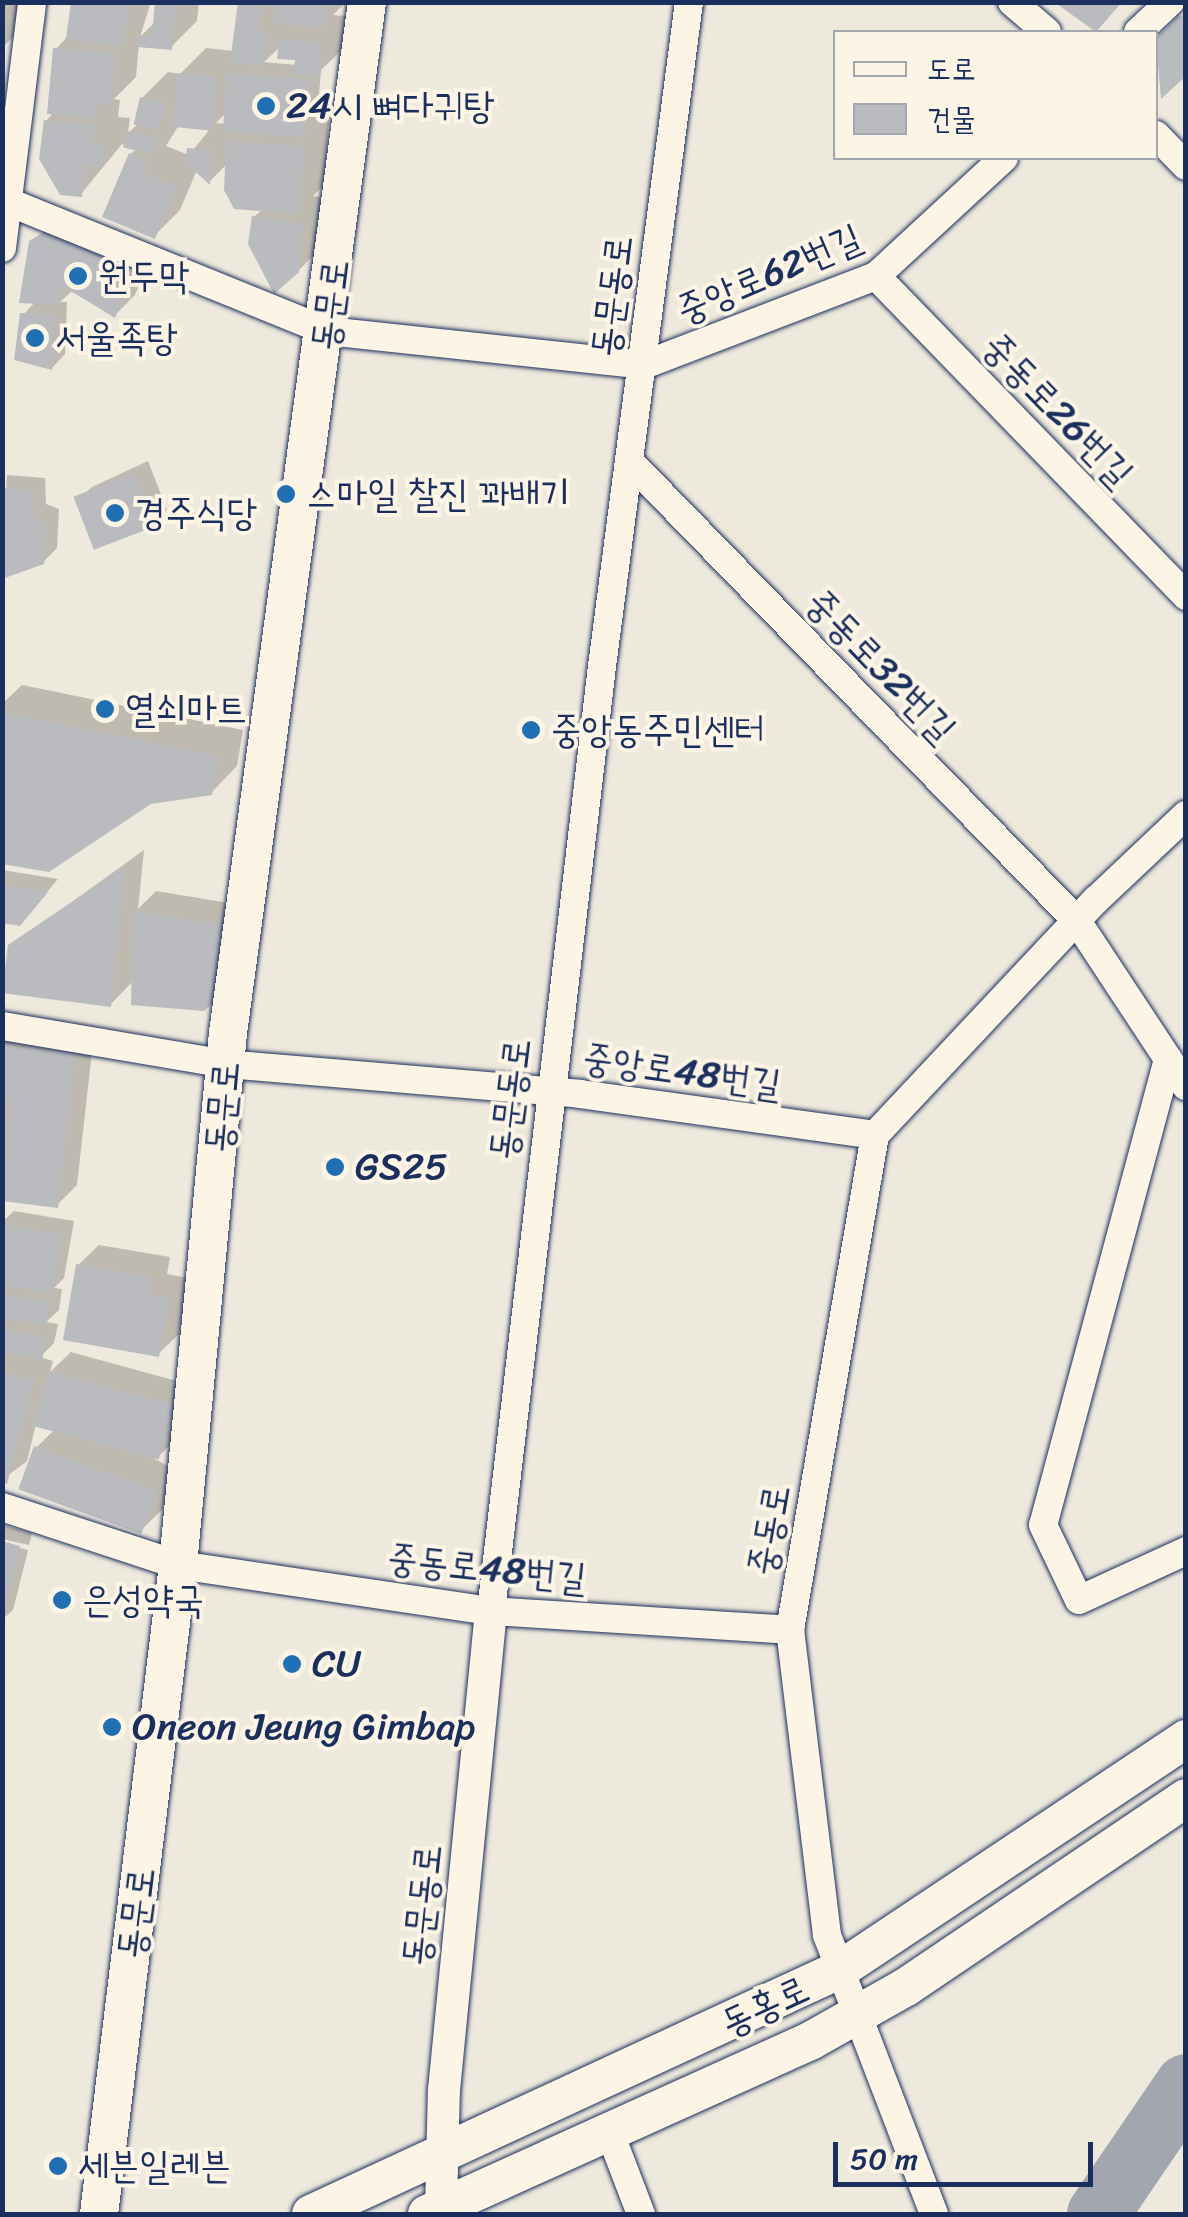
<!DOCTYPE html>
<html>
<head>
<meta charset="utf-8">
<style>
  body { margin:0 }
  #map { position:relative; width:1188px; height:2217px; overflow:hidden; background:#eee9dd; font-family:Sriracha,"Poor Story",sans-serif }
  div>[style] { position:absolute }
  .shadow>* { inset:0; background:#0003 }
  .river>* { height:62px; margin:-31px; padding:0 31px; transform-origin:31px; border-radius:31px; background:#a2a7af }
  .building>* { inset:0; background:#babbbe; transform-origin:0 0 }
  .roads { filter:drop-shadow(0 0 2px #1b2f5e) drop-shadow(0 0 2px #1b2f5e) }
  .minor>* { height:28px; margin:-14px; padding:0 14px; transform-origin:14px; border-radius:14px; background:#fcf5e5 }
  .tertiary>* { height:32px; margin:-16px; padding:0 16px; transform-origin:16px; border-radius:16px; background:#fcf5e5 }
  .secondary>* { height:38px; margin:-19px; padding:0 19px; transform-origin:19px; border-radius:19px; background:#fcf5e5 }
  .dots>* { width:28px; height:28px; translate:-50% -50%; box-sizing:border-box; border:5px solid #fcf5e5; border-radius:50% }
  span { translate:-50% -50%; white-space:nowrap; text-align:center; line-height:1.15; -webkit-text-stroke:8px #fcf5e5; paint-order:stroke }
  .poi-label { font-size:38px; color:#1b2f5e }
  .left { translate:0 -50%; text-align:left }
  .street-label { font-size:38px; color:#1b2f5e }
  .frame { position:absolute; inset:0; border:5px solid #1b2f5e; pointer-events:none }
  .legend { position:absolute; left:833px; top:30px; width:325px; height:130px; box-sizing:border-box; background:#fcf5e5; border:2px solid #a2a6af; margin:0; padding:12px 18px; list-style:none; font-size:30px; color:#1b2f5e }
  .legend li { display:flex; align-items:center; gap:20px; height:50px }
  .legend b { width:50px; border:2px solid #a2a6af }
  .scale { position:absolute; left:833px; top:2142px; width:260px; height:45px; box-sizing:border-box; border:5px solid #1b2f5e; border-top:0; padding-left:12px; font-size:30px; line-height:35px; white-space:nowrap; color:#1b2f5e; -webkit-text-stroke:8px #fcf5e5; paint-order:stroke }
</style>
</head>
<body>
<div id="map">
  <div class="shadow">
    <i style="clip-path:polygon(2px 2px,23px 2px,19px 31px,2px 48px)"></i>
    <i style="clip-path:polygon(evenodd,73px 2px,151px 2px,140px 37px,156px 21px,157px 2px,199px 2px,197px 21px,171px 47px,139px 44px,136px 77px,114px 99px,120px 100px,118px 117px,130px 118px,128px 133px,139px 123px,142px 98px,168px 72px,180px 74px,206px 48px,234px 51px,241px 2px,346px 2px,333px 15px,346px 16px,344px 48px,321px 70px,317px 120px,329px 120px,324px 185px,313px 196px,328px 198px,325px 244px,298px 271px,254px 217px,263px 209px,228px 163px,210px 181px,197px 170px,180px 210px,154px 236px,131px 154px,137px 148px,122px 144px,81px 194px,46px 121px,54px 112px,56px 49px,69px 35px,73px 2px,281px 46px,297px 58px,297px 65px,264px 62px,281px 46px,73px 2px,227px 112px,226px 124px,216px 123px,227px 112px,73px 2px,179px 125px,210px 129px,189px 155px,166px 146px,179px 125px)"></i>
    <i style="clip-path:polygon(1186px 12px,1186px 72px,1161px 95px,1156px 41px)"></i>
    <i style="clip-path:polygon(69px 211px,154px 247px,135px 295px,115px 315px,73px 290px,60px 302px,67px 302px,65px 354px,52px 368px,23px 315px,36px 301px,31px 242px)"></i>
    <i style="clip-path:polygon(148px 461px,167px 510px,154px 524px,78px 500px,92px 487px)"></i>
    <i style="clip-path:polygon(7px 475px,45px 478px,46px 504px,59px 509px,57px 548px,43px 562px,2px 576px)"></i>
    <i style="clip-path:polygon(22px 685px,243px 730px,237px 766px,211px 793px,150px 802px,2px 861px,2px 704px)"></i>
    <i style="clip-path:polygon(144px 850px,138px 909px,156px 891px,247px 906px,242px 972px,134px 980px,110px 1005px,11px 946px)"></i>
    <i style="clip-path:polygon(2px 870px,58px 879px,33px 909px,2px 926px)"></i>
    <i style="clip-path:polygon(2px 1024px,94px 1034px,77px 1185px,57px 1205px,2px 1191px)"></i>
    <i style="clip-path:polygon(14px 1211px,74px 1221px,64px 1278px,54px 1288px,62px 1289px,59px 1310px,46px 1322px,58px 1324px,54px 1343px,40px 1357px,53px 1361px,50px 1372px,71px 1352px,191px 1385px,177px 1438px,157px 1458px,145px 1454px,176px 1470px,162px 1510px,141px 1530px,37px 1447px,55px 1429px,36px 1424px,27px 1461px,2px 1480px,2px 1222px)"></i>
    <i style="clip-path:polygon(99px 1245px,170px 1257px,167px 1274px,188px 1278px,179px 1334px,158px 1354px,78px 1265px)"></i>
    <i style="clip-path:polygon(2px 1525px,32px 1533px,29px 1545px,2px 1539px)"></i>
    <i style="clip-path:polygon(2px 1544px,28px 1550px,13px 1610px,2px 1620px)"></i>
  </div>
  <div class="river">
    <i style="left:1098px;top:2214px;width:156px;rotate:-55.7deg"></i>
  </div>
  <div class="building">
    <i style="clip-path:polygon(71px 2px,129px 2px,123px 47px,66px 39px)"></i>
    <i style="clip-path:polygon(155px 2px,176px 2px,172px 50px,137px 47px,138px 35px,152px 36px)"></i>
    <i style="clip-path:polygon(238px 2px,262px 2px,259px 31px,268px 32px,263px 67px,230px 62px)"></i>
    <i style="clip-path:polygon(275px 2px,327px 2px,324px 28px,273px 23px)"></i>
    <i style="clip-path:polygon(1054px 2px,1122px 2px,1096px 32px)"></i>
    <i style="clip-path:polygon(1179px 15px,1186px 22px,1186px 76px,1161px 99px,1156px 38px)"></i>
    <i style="clip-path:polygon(279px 39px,321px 42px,318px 77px,293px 74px,295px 60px,277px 59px)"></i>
    <i style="clip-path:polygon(53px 48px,116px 53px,111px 105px,97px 104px,96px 119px,47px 114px)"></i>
    <i style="left:178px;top:73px;width:39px;height:54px;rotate:6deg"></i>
    <i style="left:227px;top:73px;width:82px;height:59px;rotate:4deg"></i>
    <i style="left:140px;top:97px;width:26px;height:28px;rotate:13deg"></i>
    <i style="clip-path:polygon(44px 120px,95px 125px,93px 143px,105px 144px,102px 167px,85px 165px,82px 197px,60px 195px,39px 159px)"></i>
    <i style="left:127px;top:131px;width:31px;height:17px;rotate:13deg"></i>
    <i style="clip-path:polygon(226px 141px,304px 146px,299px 214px,234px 209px,224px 190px)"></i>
    <i style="clip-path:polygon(187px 148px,211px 150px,210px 185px,186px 163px)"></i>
    <i style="clip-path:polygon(129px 153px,147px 161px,142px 172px,177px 187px,155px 239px,102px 217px)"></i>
    <i style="clip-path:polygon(252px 216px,303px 224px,299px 272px,274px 294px,248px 244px)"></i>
    <i style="clip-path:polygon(47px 230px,136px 267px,115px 318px,61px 285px,61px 305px,19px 303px,29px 241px)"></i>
    <i style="clip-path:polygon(20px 313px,55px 315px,52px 370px,14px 360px)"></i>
    <i style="left:135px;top:473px;width:57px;height:66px;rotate:69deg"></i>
    <i style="clip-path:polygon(2px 488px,33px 490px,34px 517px,47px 523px,44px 564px,2px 579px)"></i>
    <i style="clip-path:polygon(2px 712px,218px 756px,212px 795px,151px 804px,49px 872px,2px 864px)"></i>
    <i style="clip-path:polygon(125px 866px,111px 1007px,2px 993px,8px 945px)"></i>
    <i style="clip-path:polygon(2px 885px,48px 892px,20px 926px,2px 923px)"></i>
    <i style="clip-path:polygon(133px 910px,228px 926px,223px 995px,204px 1011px,131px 1005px)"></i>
    <i style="clip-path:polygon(2px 1046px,75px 1054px,58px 1208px,2px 1201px,12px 1099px,2px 1098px)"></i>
    <i style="clip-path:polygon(2px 1224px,62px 1234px,52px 1294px,2px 1285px)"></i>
    <i style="clip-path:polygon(76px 1264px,151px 1277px,148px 1294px,169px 1298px,159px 1357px,63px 1340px)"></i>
    <i style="left:2px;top:1294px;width:49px;height:24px;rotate:9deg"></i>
    <i style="left:2px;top:1329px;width:45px;height:23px;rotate:10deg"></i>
    <i style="left:48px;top:1371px;width:130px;height:57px;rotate:15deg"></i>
    <i style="clip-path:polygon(2px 1372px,34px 1380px,7px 1484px,2px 1483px)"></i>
    <i style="left:34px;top:1446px;width:131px;height:46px;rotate:20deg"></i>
    <i style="clip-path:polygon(2px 1541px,20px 1546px,4px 1611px,2px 1611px)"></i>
  </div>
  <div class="roads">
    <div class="minor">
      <i style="left:1012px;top:2px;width:46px;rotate:40.6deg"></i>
      <i style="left:1138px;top:32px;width:44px;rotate:-43.2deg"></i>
      <i style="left:1156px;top:135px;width:43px;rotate:45.9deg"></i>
      <i style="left:2px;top:208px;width:10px;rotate:-29deg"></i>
      <i style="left:11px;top:203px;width:341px;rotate:22.1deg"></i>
      <i style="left:327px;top:331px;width:319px;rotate:6.1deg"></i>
      <i style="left:644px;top:365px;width:248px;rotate:-21deg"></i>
      <i style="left:876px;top:276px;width:174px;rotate:-42.7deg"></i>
      <i style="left:2px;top:248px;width:248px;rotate:-83deg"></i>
      <i style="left:876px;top:276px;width:446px;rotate:45.9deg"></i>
      <i style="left:632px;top:464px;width:638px;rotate:45.76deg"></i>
      <i style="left:1077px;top:921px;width:198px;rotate:56.6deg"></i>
      <i style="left:2px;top:1026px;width:227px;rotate:9.6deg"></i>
      <i style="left:226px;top:1064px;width:355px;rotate:4.8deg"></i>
      <i style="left:580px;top:1094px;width:298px;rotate:7.9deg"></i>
      <i style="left:1168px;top:1059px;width:482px;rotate:105deg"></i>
      <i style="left:1043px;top:1525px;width:83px;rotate:64.4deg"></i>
      <i style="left:1079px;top:1600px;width:118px;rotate:-24.6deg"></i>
      <i style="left:2px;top:1507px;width:185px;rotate:18.2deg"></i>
      <i style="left:178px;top:1565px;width:316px;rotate:8.4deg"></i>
      <i style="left:491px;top:1611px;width:300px;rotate:3.6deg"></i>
      <i style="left:491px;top:1611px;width:943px;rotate:-83.3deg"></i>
      <i style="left:601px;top:674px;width:678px;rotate:-82.54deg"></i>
      <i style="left:610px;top:2133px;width:87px;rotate:69.1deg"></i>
      <i style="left:934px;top:2214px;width:299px;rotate:-111deg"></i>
      <i style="left:827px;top:1935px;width:307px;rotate:-96.9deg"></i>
      <i style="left:790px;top:1630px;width:502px;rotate:-80.26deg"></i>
      <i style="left:875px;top:1135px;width:323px;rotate:-46.8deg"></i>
      <i style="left:1096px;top:900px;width:124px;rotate:-43.4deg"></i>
    </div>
    <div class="tertiary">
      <i style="left:441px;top:2209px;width:119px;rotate:-88.6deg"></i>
      <i style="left:444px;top:2090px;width:481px;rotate:-84.4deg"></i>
    </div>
    <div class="secondary">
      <i style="left:99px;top:2214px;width:654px;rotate:-83.06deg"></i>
      <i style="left:178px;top:1565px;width:534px;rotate:-84.63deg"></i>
      <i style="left:228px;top:1033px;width:1040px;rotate:-82.32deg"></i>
      <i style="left:311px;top:2214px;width:584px;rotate:-24.81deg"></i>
      <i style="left:841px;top:1969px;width:415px;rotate:-33.7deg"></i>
      <i style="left:427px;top:2214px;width:422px;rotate:-24.3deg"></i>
      <i style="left:812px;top:2040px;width:108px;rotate:-29.4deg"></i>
      <i style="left:906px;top:1987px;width:338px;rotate:-34deg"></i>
    </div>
  </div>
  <div class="dots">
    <i style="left:266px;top:106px;background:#1f6fb2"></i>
    <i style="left:78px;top:276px;background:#1f6fb2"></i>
    <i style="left:35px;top:338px;background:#1f6fb2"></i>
    <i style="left:286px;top:494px;background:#1f6fb2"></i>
    <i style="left:115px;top:513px;background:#1f6fb2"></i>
    <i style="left:105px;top:709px;background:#1f6fb2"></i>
    <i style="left:531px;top:730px;background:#1f6fb2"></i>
    <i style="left:335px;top:1167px;background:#1f6fb2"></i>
    <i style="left:62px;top:1600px;background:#1f6fb2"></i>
    <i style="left:292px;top:1664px;background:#1f6fb2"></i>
    <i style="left:112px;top:1727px;background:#1f6fb2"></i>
    <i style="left:58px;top:2166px;background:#1f6fb2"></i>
  </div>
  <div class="poi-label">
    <span class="left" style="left:286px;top:106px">24시 뼈다귀탕</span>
    <span class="left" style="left:98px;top:276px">원두막</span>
    <span class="left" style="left:55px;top:338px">서울족탕</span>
    <span class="left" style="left:306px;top:494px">스마일 찰진 꽈배기</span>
    <span class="left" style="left:135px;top:513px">경주식당</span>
    <span class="left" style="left:125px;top:709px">열쇠마트</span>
    <span class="left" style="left:551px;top:730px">중앙동주민센터</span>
    <span class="left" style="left:355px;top:1167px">GS25</span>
    <span class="left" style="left:82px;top:1600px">은성약국</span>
    <span class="left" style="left:312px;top:1664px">CU</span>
    <span class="left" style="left:132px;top:1727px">Oneon Jeung Gimbap</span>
    <span class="left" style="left:78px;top:2166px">세븐일레븐</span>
  </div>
  <div class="street-label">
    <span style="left:769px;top:274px;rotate:-23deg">중앙로62번길</span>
    <span style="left:612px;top:296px;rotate:-83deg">동문동로</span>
    <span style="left:330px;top:305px;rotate:-83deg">동문로</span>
    <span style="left:1058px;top:410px;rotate:46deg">중동로26번길</span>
    <span style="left:881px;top:666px;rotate:46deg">중동로32번길</span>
    <span style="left:682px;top:1071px;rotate:8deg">중앙로48번길</span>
    <span style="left:510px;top:1099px;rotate:-83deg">동문동로</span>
    <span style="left:222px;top:1107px;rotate:-85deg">동문로</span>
    <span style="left:769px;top:1530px;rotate:-80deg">중동로</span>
    <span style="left:487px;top:1568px;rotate:6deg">중동로48번길</span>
    <span style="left:422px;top:1905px;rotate:-84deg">동문동로</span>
    <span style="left:136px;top:1913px;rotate:-83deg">동문로</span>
    <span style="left:765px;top:2006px;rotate:-25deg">동홍로</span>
  </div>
  <div class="frame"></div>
  <ul class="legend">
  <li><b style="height:12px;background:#fcf5e5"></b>도로</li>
  <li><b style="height:28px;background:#babbbe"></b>건물</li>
  </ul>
  <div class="scale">50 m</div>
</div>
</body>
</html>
